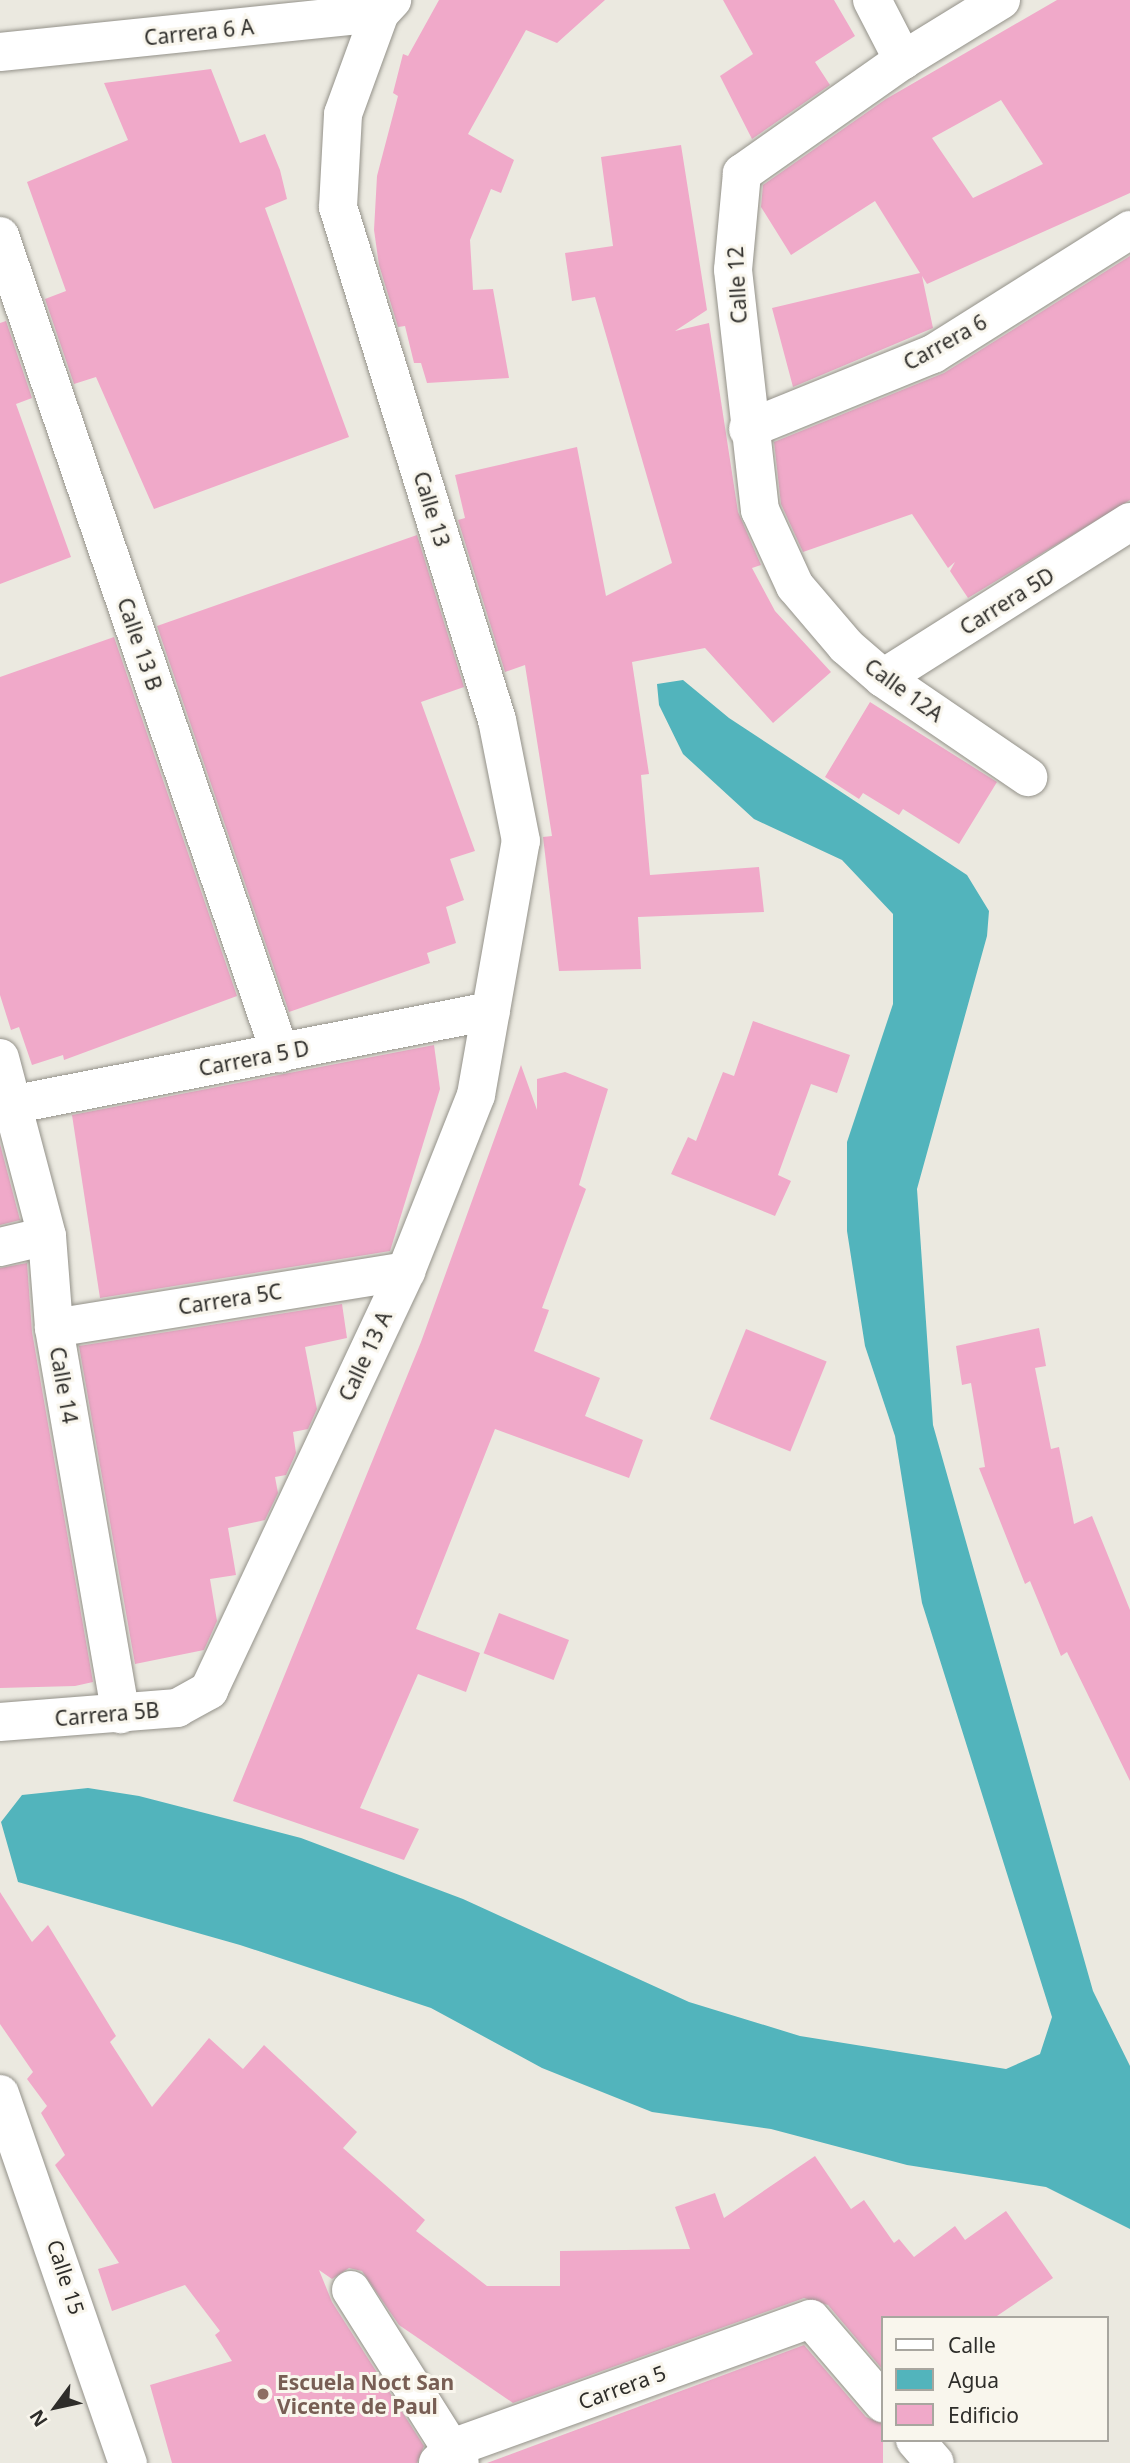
<!DOCTYPE html>
<html>
<head>
<meta charset="utf-8">
<style>
  body { margin:0 }
  #map { position:relative; width:1130px; height:2463px; overflow:hidden; background:#ebe9e0; font-family:"Noto Sans",sans-serif }
  div>[style] { position:absolute }
  .water>* { inset:0; background:#52b4bc }
  .building>* { inset:0; background:#f0a9c9; transform-origin:0 0 }
  .roads { filter:drop-shadow(0 0 2px #94928a) drop-shadow(0 0 2px #94928a) }
  .minor>* { height:38px; margin:-19px; padding:0 19px; transform-origin:19px; border-radius:19px; background:#fff }
  .dots>* { width:19px; height:19px; translate:-50% -50%; box-sizing:border-box; border:4px solid #f9f6ed; border-radius:50% }
  span { translate:-50% -50%; white-space:nowrap; text-align:center; line-height:1.15; -webkit-text-stroke:6px #f9f6ed; paint-order:stroke }
  .street-label { font-size:21px; color:#2e2d2a }
  .education-label { font-size:21px; color:#785e54; font-weight:700 }
  .left { translate:0 -50%; text-align:left }
  .legend { position:absolute; left:881px; top:2316px; width:228px; height:126px; box-sizing:border-box; background:#f9f6ed; border:2px solid #a8a69f; margin:0; padding:9px 12px; list-style:none; font-size:21px; color:#2e2d2a }
  .legend li { display:flex; align-items:center; gap:14px; height:35px }
  .legend b { width:35px; border:2px solid #a8a69f }
  .north { position:absolute; left:21px; top:2372px; width:70px; height:70px; -webkit-text-stroke:5px #f9f6ed; paint-order:stroke; rotate:237deg; font-size:19px; font-weight:700; line-height:28px; text-align:center; color:#2e2d2a }
  .north::after { content:''; display:block; margin:auto; width:24px; height:32px; background:#2e2d2a; clip-path:polygon(50% 0,100% 100%,50% 72%,0 100%) }
</style>
</head>
<body>
<div id="map">
  <div class="water">
    <i style="clip-path:polygon(683px 680px,729px 718px,967px 875px,989px 911px,987px 936px,917px 1189px,933px 1425px,1093px 1991px,1130px 2066px,1130px 2229px,1046px 2187px,907px 2165px,771px 2129px,652px 2112px,542px 2068px,431px 2008px,240px 1945px,18px 1882px,1px 1822px,22px 1795px,88px 1788px,139px 1796px,301px 1838px,463px 1899px,689px 2002px,800px 2036px,1006px 2069px,1040px 2054px,1052px 2017px,922px 1603px,895px 1436px,865px 1346px,847px 1231px,847px 1142px,893px 1004px,893px 914px,842px 860px,754px 819px,683px 754px,659px 705px,657px 684px)"></i>
  </div>
  <div class="building">
    <i style="clip-path:polygon(439px 0,605px 0,557px 43px,526px 30px,468px 134px,514px 160px,501px 193px,491px 189px,470px 240px,473px 290px,493px 289px,509px 378px,427px 383px,421px 363px,414px 363px,405px 326px,398px 327px,379px 265px,374px 230px,377px 176px,398px 96px,393px 93px,403px 54px,408px 56px)"></i>
    <i style="clip-path:polygon(723px 0,834px 0,855px 36px,815px 62px,830px 85px,752px 139px,720px 76px,753px 54px)"></i>
    <i style="clip-path:polygon(evenodd,1057px 0,1130px 0,1130px 193px,927px 284px,922px 276px,933px 328px,793px 387px,772px 308px,920px 273px,875px 201px,791px 255px,761px 207px,763px 185px,886px 99px,1057px 0,1001px 100px,1043px 164px,973px 198px,932px 138px,1001px 100px)"></i>
    <i style="clip-path:polygon(211px 69px,240px 143px,265px 134px,280px 170px,287px 199px,265px 208px,349px 437px,154px 509px,96px 377px,74px 384px,45px 299px,66px 291px,27px 182px,128px 140px,104px 83px)"></i>
    <i style="clip-path:polygon(681px 145px,707px 310px,675px 331px,709px 323px,738px 512px,761px 565px,752px 568px,775px 611px,831px 672px,773px 723px,705px 648px,632px 662px,649px 774px,641px 775px,650px 875px,759px 867px,764px 912px,638px 917px,641px 969px,559px 971px,543px 837px,552px 836px,525px 665px,505px 672px,458px 520px,465px 518px,455px 475px,577px 447px,606px 596px,672px 563px,595px 297px,572px 301px,565px 253px,613px 246px,601px 157px)"></i>
    <i style="clip-path:polygon(1130px 256px,1130px 500px,968px 598px,950px 571px,955px 562px,948px 568px,912px 514px,803px 552px,781px 504px,774px 442px,944px 373px)"></i>
    <i style="clip-path:polygon(6px 321px,32px 398px,16px 404px,71px 557px,0 584px,0 323px)"></i>
    <i style="clip-path:polygon(417px 535px,464px 687px,421px 702px,475px 851px,450px 859px,464px 900px,446px 907px,456px 943px,427px 953px,430px 963px,289px 1012px,157px 626px)"></i>
    <i style="clip-path:polygon(114px 637px,237px 996px,64px 1060px,63px 1055px,32px 1065px,19px 1027px,11px 1030px,0 995px,0 677px)"></i>
    <i style="clip-path:polygon(870px 702px,997px 782px,959px 844px,903px 809px,899px 815px,863px 793px,859px 799px,825px 777px)"></i>
    <i style="clip-path:polygon(753px 1021px,850px 1055px,837px 1093px,811px 1084px,778px 1175px,791px 1181px,775px 1216px,671px 1174px,688px 1137px,696px 1141px,723px 1072px,734px 1076px)"></i>
    <i style="clip-path:polygon(434px 1045px,440px 1089px,390px 1251px,100px 1298px,72px 1115px)"></i>
    <i style="clip-path:polygon(521px 1065px,537px 1110px,537px 1079px,565px 1072px,608px 1089px,579px 1185px,586px 1189px,542px 1308px,549px 1310px,534px 1351px,600px 1378px,585px 1416px,643px 1440px,629px 1478px,495px 1429px,416px 1629px,480px 1653px,466px 1692px,418px 1674px,360px 1808px,419px 1829px,404px 1860px,233px 1801px,421px 1342px)"></i>
    <i style="clip-path:polygon(0 1144px,20px 1220px,0 1225px)"></i>
    <i style="clip-path:polygon(27px 1263px,32px 1332px,93px 1682px,75px 1686px,0 1688px,0 1268px)"></i>
    <i style="clip-path:polygon(342px 1304px,347px 1338px,305px 1347px,317px 1409px,308px 1429px,293px 1432px,296px 1453px,286px 1475px,275px 1477px,278px 1493px,265px 1520px,228px 1528px,236px 1575px,210px 1579px,217px 1621px,204px 1650px,135px 1664px,79px 1346px)"></i>
    <i style="clip-path:polygon(1039px 1328px,1046px 1366px,1035px 1368px,1051px 1449px,1059px 1447px,1074px 1524px,1092px 1516px,1130px 1610px,1130px 1781px,1067px 1652px,1061px 1656px,1030px 1581px,1025px 1584px,979px 1468px,985px 1467px,971px 1383px,962px 1385px,956px 1346px)"></i>
    <i style="left:746px;top:1329px;width:87px;height:97px;rotate:22deg"></i>
    <i style="left:499px;top:1613px;width:75px;height:43px;rotate:21deg"></i>
    <i style="clip-path:polygon(0 1892px,32px 1942px,48px 1925px,116px 2036px,110px 2042px,152px 2107px,209px 2038px,243px 2069px,264px 2045px,357px 2132px,343px 2148px,425px 2220px,416px 2231px,487px 2286px,560px 2286px,560px 2251px,690px 2249px,675px 2207px,715px 2193px,724px 2218px,815px 2156px,851px 2209px,864px 2200px,894px 2243px,899px 2239px,914px 2257px,955px 2226px,965px 2240px,1006px 2211px,1053px 2278px,994px 2318px,883px 2318px,883px 2370px,828px 2305px,804px 2298px,513px 2403px,399px 2325px,362px 2271px,349px 2268px,332px 2279px,319px 2270px,332px 2302px,424px 2446px,417px 2463px,172px 2463px,150px 2385px,232px 2361px,215px 2335px,220px 2331px,185px 2285px,112px 2311px,98px 2269px,119px 2263px,55px 2165px,65px 2155px,41px 2113px,47px 2106px,27px 2079px,33px 2072px,0 2024px)"></i>
    <i style="clip-path:polygon(804px 2345px,866px 2417px,883px 2424px,883px 2463px,487px 2463px)"></i>
  </div>
  <div class="roads">
    <div class="minor">
      <i style="left:872px;top:0;width:68px;rotate:62.7deg"></i>
      <i style="left:1001px;top:0;width:115px;rotate:148.5deg"></i>
      <i style="left:903px;top:60px;width:197px;rotate:144.9deg"></i>
      <i style="left:742px;top:173px;width:97px;rotate:95.3deg"></i>
      <i style="left:733px;top:270px;width:242px;rotate:83.6deg"></i>
      <i style="left:760px;top:510px;width:84px;rotate:65.3deg"></i>
      <i style="left:795px;top:586px;width:79px;rotate:49.6deg"></i>
      <i style="left:846px;top:646px;width:49px;rotate:40.9deg"></i>
      <i style="left:883px;top:678px;width:176px;rotate:34.3deg"></i>
      <i style="left:0;top:52px;width:382px;rotate:-5.9deg"></i>
      <i style="left:380px;top:13px;width:18px;rotate:-47deg"></i>
      <i style="left:0;top:236px;width:864px;rotate:71.08deg"></i>
      <i style="left:748px;top:429px;width:200px;rotate:-22.1deg"></i>
      <i style="left:933px;top:354px;width:233px;rotate:-32.2deg"></i>
      <i style="left:883px;top:678px;width:292px;rotate:-32.3deg"></i>
      <i style="left:0;top:1058px;width:184px;rotate:75.2deg"></i>
      <i style="left:47px;top:1236px;width:92px;rotate:85.6deg"></i>
      <i style="left:54px;top:1328px;width:392px;rotate:80.2deg"></i>
      <i style="left:16px;top:1104px;width:484px;rotate:-11.1deg"></i>
      <i style="left:0;top:1247px;width:48px;rotate:-13.2deg"></i>
      <i style="left:54px;top:1328px;width:357px;rotate:-9.2deg"></i>
      <i style="left:0;top:1722px;width:178px;rotate:-4.5deg"></i>
      <i style="left:177px;top:1708px;width:37px;rotate:-29deg"></i>
      <i style="left:209px;top:1690px;width:463px;rotate:-64.8deg"></i>
      <i style="left:406px;top:1271px;width:189px;rotate:-68.3deg"></i>
      <i style="left:476px;top:1095px;width:258px;rotate:-80deg"></i>
      <i style="left:521px;top:841px;width:123px;rotate:-101.2deg"></i>
      <i style="left:497px;top:720px;width:537px;rotate:-107.22deg"></i>
      <i style="left:338px;top:207px;width:93px;rotate:-86.9deg"></i>
      <i style="left:343px;top:114px;width:108px;rotate:-69.9deg"></i>
      <i style="left:0;top:2094px;width:391px;rotate:70.9deg"></i>
      <i style="left:351px;top:2290px;width:204px;rotate:57.8deg"></i>
      <i style="left:915px;top:2440px;width:30px;rotate:49deg"></i>
      <i style="left:438px;top:2463px;width:23px;rotate:-43deg"></i>
      <i style="left:455px;top:2447px;width:378px;rotate:-19.8deg"></i>
      <i style="left:811px;top:2319px;width:111px;rotate:49.4deg"></i>
    </div>
  </div>
  <div class="dots">
    <i style="left:263px;top:2394px;background:#8d6e63"></i>
  </div>
  <div class="street-label">
    <span style="left:199px;top:32px;rotate:-6deg">Carrera 6 A</span>
    <span style="left:737px;top:285px;rotate:-93deg">Calle 12</span>
    <span style="left:945px;top:342px;rotate:-29deg">Carrera 6</span>
    <span style="left:432px;top:509px;rotate:73deg">Calle 13</span>
    <span style="left:1007px;top:601px;rotate:-32deg">Carrera 5D</span>
    <span style="left:140px;top:644px;rotate:71deg">Calle 13 B</span>
    <span style="left:904px;top:690px;rotate:36deg">Calle 12A</span>
    <span style="left:254px;top:1058px;rotate:-11deg">Carrera 5 D</span>
    <span style="left:230px;top:1299px;rotate:-9deg">Carrera 5C</span>
    <span style="left:365px;top:1356px;rotate:-65deg">Calle 13 A</span>
    <span style="left:64px;top:1385px;rotate:80deg">Calle 14</span>
    <span style="left:107px;top:1714px;rotate:-5deg">Carrera 5B</span>
    <span style="left:66px;top:2277px;rotate:72deg">Calle 15</span>
    <span style="left:622px;top:2387px;rotate:-20deg">Carrera 5</span>
  </div>
  <div class="education-label">
    <span class="left" style="left:277px;top:2394px">Escuela Noct San<br>Vicente de Paul</span>
  </div>
  <ul class="legend">
  <li><b style="height:9px;background:#fff"></b>Calle</li>
  <li><b style="height:19px;background:#52b4bc"></b>Agua</li>
  <li><b style="height:19px;background:#f0a9c9"></b>Edificio</li>
  </ul>
  <div class="north">N</div>
</div>
</body>
</html>
